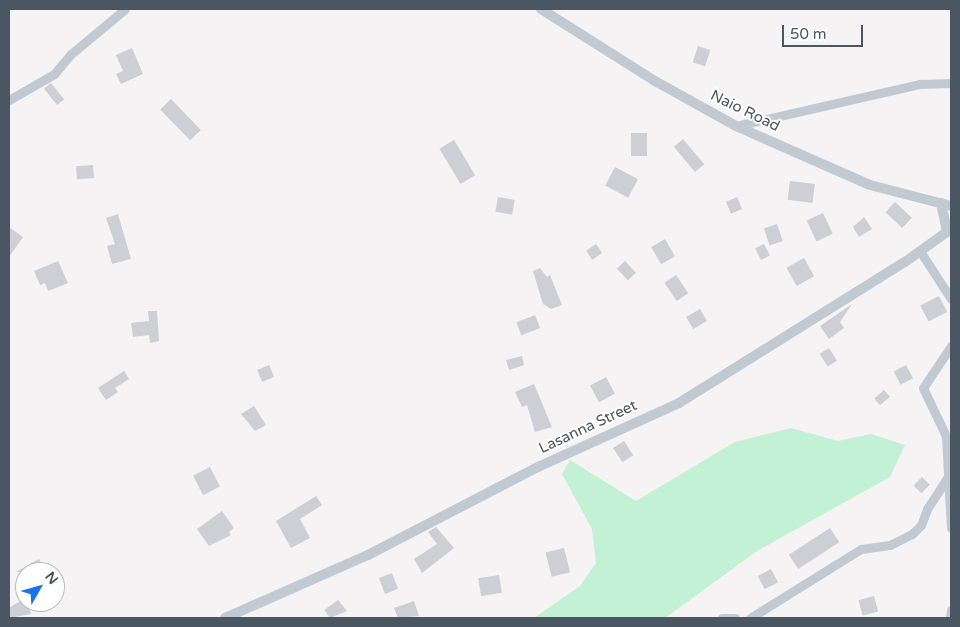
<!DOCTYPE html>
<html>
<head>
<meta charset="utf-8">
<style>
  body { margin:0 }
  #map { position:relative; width:960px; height:627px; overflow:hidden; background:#f5f3f3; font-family:"Varela Round",sans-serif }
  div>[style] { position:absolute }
  .green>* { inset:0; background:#c3f1d5 }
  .building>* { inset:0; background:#cdcfd5; transform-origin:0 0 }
  .minor>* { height:9px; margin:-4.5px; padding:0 4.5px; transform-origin:4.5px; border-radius:4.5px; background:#c1cad2 }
  .tertiary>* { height:10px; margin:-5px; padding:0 5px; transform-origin:5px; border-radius:5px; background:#c1cad2 }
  span { translate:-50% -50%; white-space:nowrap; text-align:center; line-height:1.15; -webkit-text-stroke:4px #fff; paint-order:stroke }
  .street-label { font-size:15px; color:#4a5661 }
  .frame { position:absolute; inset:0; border:10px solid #4a5661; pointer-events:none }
  .north { position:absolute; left:15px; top:562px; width:50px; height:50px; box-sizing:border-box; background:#fff; border:1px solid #b7bbc0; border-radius:50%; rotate:52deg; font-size:14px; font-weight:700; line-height:20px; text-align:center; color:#4a5661 }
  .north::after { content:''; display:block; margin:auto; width:18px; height:22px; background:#1a73e8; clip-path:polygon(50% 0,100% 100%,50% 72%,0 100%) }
  .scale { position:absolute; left:782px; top:25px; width:81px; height:22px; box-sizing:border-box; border:2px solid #4a5661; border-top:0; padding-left:6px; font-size:15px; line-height:18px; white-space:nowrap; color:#4a5661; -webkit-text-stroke:4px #fff; paint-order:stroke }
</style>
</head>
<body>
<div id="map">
  <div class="green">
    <i style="clip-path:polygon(791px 428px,838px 441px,871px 434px,905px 445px,890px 477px,757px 551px,665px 618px,534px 618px,580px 586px,596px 563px,592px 529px,562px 474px,570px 460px,636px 501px,735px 442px)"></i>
  </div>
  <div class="building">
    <i style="left:698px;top:46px;width:13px;height:17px;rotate:18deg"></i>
    <i style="clip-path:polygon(132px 48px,143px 74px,121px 84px,116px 74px,123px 71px,116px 55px)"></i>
    <i style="left:51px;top:83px;width:21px;height:9px;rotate:51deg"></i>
    <i style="left:171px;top:99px;width:43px;height:15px;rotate:46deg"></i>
    <i style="left:631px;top:133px;width:16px;height:23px"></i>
    <i style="left:683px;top:139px;width:33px;height:12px;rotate:50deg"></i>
    <i style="left:454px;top:140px;width:41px;height:17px;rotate:59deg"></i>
    <i style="left:93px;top:165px;width:13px;height:17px;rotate:86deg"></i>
    <i style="left:615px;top:167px;width:26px;height:21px;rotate:28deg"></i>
    <i style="left:790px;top:181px;width:25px;height:19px;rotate:7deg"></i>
    <i style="left:498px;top:197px;width:17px;height:15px;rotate:10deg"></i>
    <i style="left:737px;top:197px;width:13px;height:12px;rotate:67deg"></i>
    <i style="left:895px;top:202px;width:23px;height:14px;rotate:43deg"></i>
    <i style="left:823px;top:213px;width:23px;height:18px;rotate:65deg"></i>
    <i style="clip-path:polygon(118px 214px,131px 259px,112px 264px,107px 246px,115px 244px,106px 218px)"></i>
    <i style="clip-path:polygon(864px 217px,872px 229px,859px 237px,853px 227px)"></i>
    <i style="left:777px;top:224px;width:18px;height:14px;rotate:71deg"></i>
    <i style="clip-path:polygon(9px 227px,23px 237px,9px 257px)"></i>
    <i style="left:665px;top:239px;width:20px;height:16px;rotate:60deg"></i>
    <i style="left:596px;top:244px;width:11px;height:12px;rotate:56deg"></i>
    <i style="left:764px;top:244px;width:13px;height:10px;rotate:63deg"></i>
    <i style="left:804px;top:258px;width:21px;height:20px;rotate:61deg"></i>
    <i style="clip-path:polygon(58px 261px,68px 283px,48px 291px,45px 283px,40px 285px,34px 271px)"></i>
    <i style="left:625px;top:261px;width:16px;height:11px;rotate:47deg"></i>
    <i style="clip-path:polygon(540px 268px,547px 277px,550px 275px,562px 305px,551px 309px,543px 304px,533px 271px)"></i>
    <i style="left:676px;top:275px;width:22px;height:14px;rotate:56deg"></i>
    <i style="left:939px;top:296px;width:18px;height:21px;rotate:63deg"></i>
    <i style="clip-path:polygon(852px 304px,840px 322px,844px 328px,829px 339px,820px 326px)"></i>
    <i style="left:700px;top:309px;width:14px;height:16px;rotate:60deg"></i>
    <i style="clip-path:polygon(148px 311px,157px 311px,159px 341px,150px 343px,149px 335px,133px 337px,131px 323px,149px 321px)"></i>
    <i style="left:535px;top:315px;width:14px;height:20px;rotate:69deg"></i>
    <i style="left:829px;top:348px;width:15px;height:11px;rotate:58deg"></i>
    <i style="clip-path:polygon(522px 356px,524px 365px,509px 370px,506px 360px)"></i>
    <i style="left:269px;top:365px;width:13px;height:13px;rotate:67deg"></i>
    <i style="left:906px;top:365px;width:15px;height:14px;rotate:62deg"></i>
    <i style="clip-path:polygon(124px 371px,129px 379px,115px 388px,118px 392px,106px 400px,98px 388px)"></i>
    <i style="left:606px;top:377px;width:19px;height:18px;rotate:62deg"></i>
    <i style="clip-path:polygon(534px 384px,552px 427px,535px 432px,527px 405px,522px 407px,515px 392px)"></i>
    <i style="left:884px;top:390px;width:9px;height:13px;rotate:49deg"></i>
    <i style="clip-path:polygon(254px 406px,266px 425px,255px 431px,241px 414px)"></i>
    <i style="left:624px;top:441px;width:17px;height:13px;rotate:57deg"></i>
    <i style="left:210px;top:467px;width:22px;height:19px;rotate:63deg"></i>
    <i style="left:922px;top:477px;width:11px;height:12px;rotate:45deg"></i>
    <i style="clip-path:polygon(316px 496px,322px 505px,300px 519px,310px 538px,291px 548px,276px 521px)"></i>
    <i style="clip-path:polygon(222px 511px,234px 528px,229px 532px,231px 535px,209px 546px,197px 529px)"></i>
    <i style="clip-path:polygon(436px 527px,454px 548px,422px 573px,414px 559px,437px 544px,428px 532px)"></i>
    <i style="left:830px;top:528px;width:17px;height:49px;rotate:57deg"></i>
    <i style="left:564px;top:548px;width:25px;height:19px;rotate:76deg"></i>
    <i style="clip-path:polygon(39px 559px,46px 572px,16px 572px)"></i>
    <i style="left:771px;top:569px;width:15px;height:15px;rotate:62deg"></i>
    <i style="left:392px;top:573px;width:17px;height:14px;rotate:69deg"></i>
    <i style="left:499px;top:575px;width:18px;height:21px;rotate:81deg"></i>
    <i style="left:874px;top:596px;width:16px;height:16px;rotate:75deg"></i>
    <i style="clip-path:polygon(25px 598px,31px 614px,9px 618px,9px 608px)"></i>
    <i style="clip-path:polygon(338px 600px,347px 611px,330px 618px,324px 610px)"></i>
    <i style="clip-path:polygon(414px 601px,419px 616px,398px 618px,394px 608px)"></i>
  </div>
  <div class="minor">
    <i style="left:9px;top:100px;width:52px;rotate:-30deg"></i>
    <i style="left:54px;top:74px;width:26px;rotate:-50deg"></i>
    <i style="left:71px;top:54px;width:70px;rotate:-39.8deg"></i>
    <i style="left:736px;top:126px;width:189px;rotate:-12.9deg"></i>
    <i style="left:920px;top:84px;width:31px;rotate:-2deg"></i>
    <i style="left:920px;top:251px;width:57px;rotate:57.1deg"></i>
    <i style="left:951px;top:346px;width:50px;rotate:123.7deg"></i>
    <i style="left:923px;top:388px;width:53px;rotate:64.4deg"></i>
    <i style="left:946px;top:436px;width:92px;rotate:86.9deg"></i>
    <i style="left:722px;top:618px;width:13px"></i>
    <i style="left:750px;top:618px;width:131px;rotate:-31.9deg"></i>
    <i style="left:861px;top:549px;width:29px;rotate:-8deg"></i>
    <i style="left:890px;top:545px;width:25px;rotate:-27deg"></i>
    <i style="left:912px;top:534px;width:13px;rotate:-45deg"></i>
    <i style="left:921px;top:525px;width:17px;rotate:-69deg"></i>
    <i style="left:927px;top:509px;width:37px;rotate:-57deg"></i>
    <i style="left:950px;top:618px;width:8px;rotate:-83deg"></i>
  </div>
  <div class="tertiary">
    <i style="left:541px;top:9px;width:135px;rotate:32.3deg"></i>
    <i style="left:655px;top:81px;width:93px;rotate:29.1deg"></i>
    <i style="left:736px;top:126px;width:146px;rotate:23.8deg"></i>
    <i style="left:870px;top:185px;width:84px;rotate:14.5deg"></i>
    <i style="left:941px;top:203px;width:30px;rotate:78deg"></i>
    <i style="left:225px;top:618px;width:156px;rotate:-23.8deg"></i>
    <i style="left:368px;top:555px;width:191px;rotate:-27.4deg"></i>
    <i style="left:538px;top:467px;width:155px;rotate:-24.4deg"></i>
    <i style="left:679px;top:403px;width:266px;rotate:-32deg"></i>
    <i style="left:905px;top:262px;width:57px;rotate:-35.7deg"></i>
  </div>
  <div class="street-label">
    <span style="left:745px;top:111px;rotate:26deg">Naio Road</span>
    <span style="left:588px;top:427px;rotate:-25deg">Lasanna Street</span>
  </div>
  <div class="frame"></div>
  <div class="north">N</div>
  <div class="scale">50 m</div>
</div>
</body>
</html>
